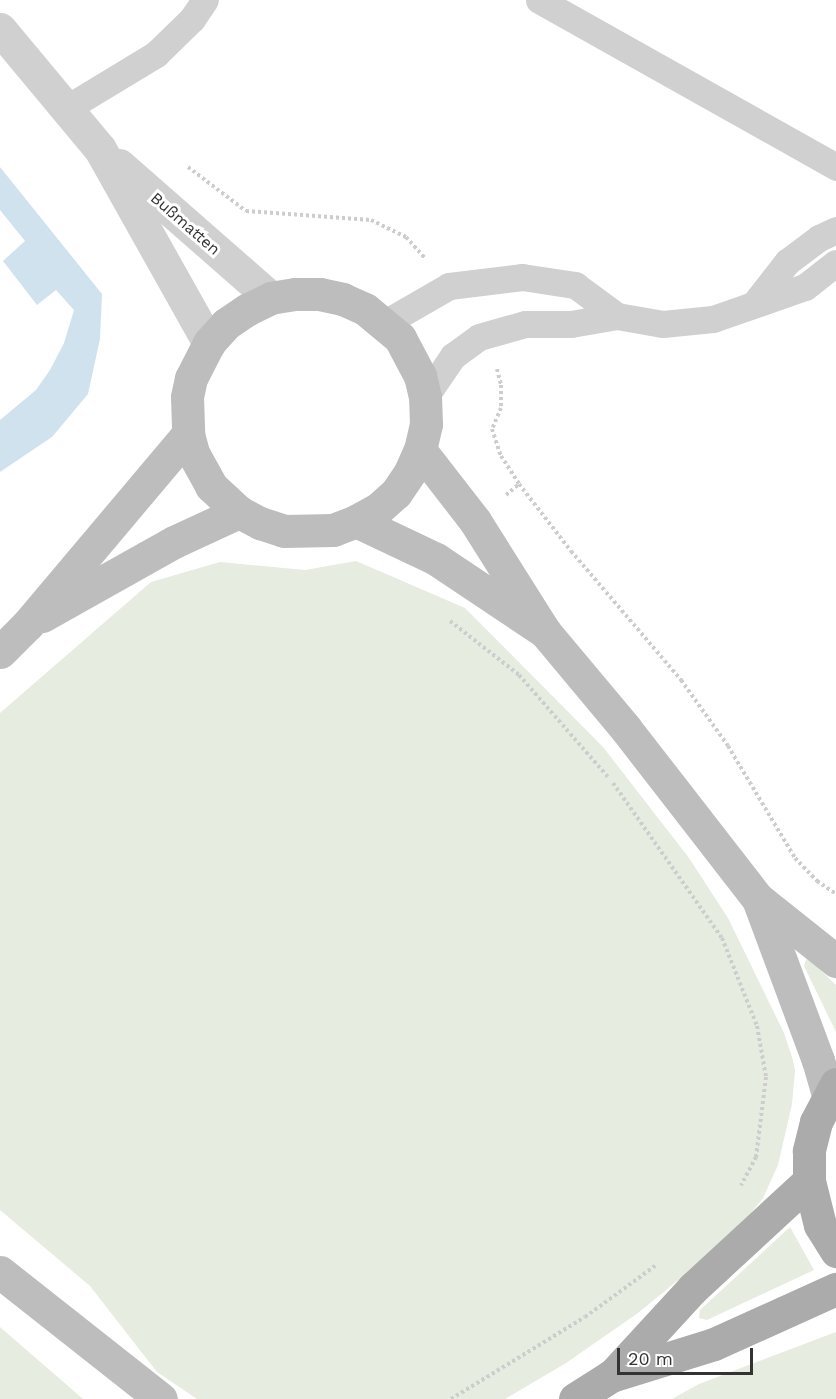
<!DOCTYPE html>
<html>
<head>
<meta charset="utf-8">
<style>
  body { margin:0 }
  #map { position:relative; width:836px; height:1399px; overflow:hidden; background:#fff; font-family:"Work Sans",sans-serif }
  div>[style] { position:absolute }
  .green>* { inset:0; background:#e6ecdf }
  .water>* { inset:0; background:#cfe2ee }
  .path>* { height:4px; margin-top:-2px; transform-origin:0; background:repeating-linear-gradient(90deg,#cdcdcd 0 3px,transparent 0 6px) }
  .lane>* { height:27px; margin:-13.5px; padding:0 13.5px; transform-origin:13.5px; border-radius:13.5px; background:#d0d0d0 }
  .street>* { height:33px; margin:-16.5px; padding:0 16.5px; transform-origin:16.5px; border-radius:16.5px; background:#d0d0d0 }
  .secondary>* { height:33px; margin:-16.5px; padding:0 16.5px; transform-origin:16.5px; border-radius:16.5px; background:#bdbdbd }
  .primary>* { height:33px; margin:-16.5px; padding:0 16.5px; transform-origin:16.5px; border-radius:16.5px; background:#ababab }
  span { translate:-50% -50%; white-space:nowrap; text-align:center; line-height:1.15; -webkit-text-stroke:6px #fff; paint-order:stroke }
  .street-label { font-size:16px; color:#333 }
  .scale { position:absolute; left:617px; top:1348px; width:136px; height:27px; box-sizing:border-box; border:3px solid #333; border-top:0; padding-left:8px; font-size:18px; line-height:21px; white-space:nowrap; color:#333; -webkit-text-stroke:4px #fff; paint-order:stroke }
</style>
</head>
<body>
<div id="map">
  <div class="green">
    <i style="clip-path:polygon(356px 561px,465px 608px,603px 747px,689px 858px,728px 918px,784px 1033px,792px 1057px,795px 1070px,792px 1104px,778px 1165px,763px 1198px,751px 1213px,688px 1272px,638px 1313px,566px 1363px,505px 1399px,197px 1399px,157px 1372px,90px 1286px,0 1210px,0 713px,151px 582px,220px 562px,305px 570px)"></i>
    <i style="clip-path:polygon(809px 959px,836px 985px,836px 1032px,804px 966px,806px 960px)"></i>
    <i style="clip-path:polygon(790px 1227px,814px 1270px,707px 1320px,699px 1318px,700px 1310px)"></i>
    <i style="clip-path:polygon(0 1327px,83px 1399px,0 1399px)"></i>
    <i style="clip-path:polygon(836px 1332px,836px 1399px,672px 1399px,699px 1384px)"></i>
  </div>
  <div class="water">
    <i style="clip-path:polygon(0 167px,102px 294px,100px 339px,88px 394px,52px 437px,0 472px,0 420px,36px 390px,50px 370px,64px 343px,74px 310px,56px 290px,37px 305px,3px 261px,25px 241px,0 210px)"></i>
  </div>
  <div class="path">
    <i style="left:188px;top:167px;width:73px;rotate:37.2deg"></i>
    <i style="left:246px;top:211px;width:125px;rotate:4.1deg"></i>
    <i style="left:371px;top:220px;width:39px;rotate:26deg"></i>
    <i style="left:406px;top:237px;width:28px;rotate:48deg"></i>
    <i style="left:497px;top:369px;width:16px;rotate:76deg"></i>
    <i style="left:501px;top:385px;width:23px;rotate:90deg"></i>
    <i style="left:501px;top:408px;width:23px;rotate:113deg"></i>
    <i style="left:492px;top:429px;width:28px;rotate:72deg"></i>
    <i style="left:501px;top:456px;width:33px;rotate:57deg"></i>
    <i style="left:519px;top:484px;width:85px;rotate:52.2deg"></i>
    <i style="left:571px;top:551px;width:170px;rotate:49.5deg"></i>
    <i style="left:681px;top:680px;width:81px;rotate:54.5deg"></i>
    <i style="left:728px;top:746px;width:131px;rotate:59.1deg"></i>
    <i style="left:795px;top:858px;width:32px;rotate:46deg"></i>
    <i style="left:817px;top:881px;width:23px;rotate:34deg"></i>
    <i style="left:506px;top:495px;width:17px;rotate:-40deg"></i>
    <i style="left:450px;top:621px;width:88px;rotate:38deg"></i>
    <i style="left:519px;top:675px;width:135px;rotate:48.9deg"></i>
    <i style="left:613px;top:783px;width:189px;rotate:54.9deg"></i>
    <i style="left:722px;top:938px;width:95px;rotate:68.3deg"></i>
    <i style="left:757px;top:1026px;width:52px;rotate:80deg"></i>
    <i style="left:766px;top:1077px;width:81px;rotate:97.1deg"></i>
    <i style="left:756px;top:1157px;width:32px;rotate:118deg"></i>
    <i style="left:451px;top:1399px;width:157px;rotate:-31.5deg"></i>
    <i style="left:585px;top:1317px;width:87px;rotate:-36.1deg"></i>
  </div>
  <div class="lane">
    <i style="left:539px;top:0;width:341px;rotate:29.3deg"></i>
    <i style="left:67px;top:108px;width:104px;rotate:-31.2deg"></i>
    <i style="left:156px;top:54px;width:50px;rotate:-44.2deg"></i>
    <i style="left:192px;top:19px;width:23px;rotate:-56deg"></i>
    <i style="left:755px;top:303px;width:52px;rotate:-52deg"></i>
    <i style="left:787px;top:262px;width:40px;rotate:-37deg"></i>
    <i style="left:819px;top:238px;width:19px;rotate:-25deg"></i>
    <i style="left:385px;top:323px;width:74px;rotate:-30deg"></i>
    <i style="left:449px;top:286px;width:74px;rotate:-7deg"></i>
    <i style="left:522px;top:277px;width:54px;rotate:8.6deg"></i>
    <i style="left:575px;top:285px;width:52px;rotate:36.4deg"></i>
    <i style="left:425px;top:397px;width:50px;rotate:-55.7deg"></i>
    <i style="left:453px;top:356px;width:32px;rotate:-36deg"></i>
    <i style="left:479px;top:337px;width:48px;rotate:-15.8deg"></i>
    <i style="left:525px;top:324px;width:46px"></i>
    <i style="left:571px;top:324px;width:47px;rotate:-9.9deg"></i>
    <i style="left:617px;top:316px;width:47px;rotate:9.9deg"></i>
    <i style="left:663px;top:324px;width:50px;rotate:-5.7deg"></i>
    <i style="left:713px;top:319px;width:97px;rotate:-19.2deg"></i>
    <i style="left:805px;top:287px;width:39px;rotate:-38deg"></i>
  </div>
  <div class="street">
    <i style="left:0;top:29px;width:156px;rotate:50.2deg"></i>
    <i style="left:100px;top:149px;width:223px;rotate:60.7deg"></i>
    <i style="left:119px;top:165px;width:202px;rotate:41.2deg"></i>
  </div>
  <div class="secondary">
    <i style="left:420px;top:450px;width:90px;rotate:52.2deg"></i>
    <i style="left:475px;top:521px;width:131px;rotate:57.8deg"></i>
    <i style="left:545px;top:632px;width:126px;rotate:50.1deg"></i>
    <i style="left:626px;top:729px;width:215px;rotate:52.2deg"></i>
    <i style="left:758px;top:899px;width:100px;rotate:38.5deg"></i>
    <i style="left:356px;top:521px;width:25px;rotate:-29deg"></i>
    <i style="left:378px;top:509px;width:24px;rotate:-42deg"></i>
    <i style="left:396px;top:493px;width:25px;rotate:-56deg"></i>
    <i style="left:410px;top:472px;width:24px;rotate:-66deg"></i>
    <i style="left:420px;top:450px;width:27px;rotate:-77deg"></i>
    <i style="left:426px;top:424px;width:27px;rotate:-92deg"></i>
    <i style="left:425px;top:397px;width:22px;rotate:-103deg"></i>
    <i style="left:420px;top:376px;width:43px;rotate:-117.8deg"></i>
    <i style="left:400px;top:338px;width:45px;rotate:-140.4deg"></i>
    <i style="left:365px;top:309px;width:24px;rotate:-156deg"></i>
    <i style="left:343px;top:299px;width:24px;rotate:-168deg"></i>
    <i style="left:320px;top:294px;width:25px;rotate:180deg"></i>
    <i style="left:295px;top:294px;width:24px;rotate:171deg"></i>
    <i style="left:271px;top:298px;width:25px;rotate:154deg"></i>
    <i style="left:248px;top:309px;width:27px;rotate:146deg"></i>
    <i style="left:226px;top:324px;width:25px;rotate:132deg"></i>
    <i style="left:209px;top:343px;width:39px;rotate:117deg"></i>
    <i style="left:191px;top:378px;width:19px;rotate:102deg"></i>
    <i style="left:187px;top:397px;width:37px;rotate:88deg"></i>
    <i style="left:188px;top:434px;width:20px;rotate:75deg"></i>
    <i style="left:193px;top:453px;width:38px;rotate:61deg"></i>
    <i style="left:211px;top:486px;width:38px;rotate:43deg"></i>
    <i style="left:239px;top:512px;width:24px;rotate:28deg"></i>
    <i style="left:260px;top:523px;width:25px;rotate:18deg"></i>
    <i style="left:284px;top:531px;width:49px;rotate:-1.2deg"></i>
    <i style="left:333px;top:530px;width:25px;rotate:-21deg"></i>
    <i style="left:356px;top:521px;width:89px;rotate:25.4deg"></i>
    <i style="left:436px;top:559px;width:131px;rotate:33.8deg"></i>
    <i style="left:42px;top:616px;width:151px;rotate:-29.3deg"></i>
    <i style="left:174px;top:542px;width:72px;rotate:-24.8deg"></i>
    <i style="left:0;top:652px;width:40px;rotate:-45deg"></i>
    <i style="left:28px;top:624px;width:248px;rotate:-49.9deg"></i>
    <i style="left:758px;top:899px;width:172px;rotate:69.6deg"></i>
    <i style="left:818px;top:1060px;width:36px;rotate:74deg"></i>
    <i style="left:0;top:1272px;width:205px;rotate:38.3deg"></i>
  </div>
  <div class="primary">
    <i style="left:836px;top:1084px;width:43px;rotate:117.8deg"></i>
    <i style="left:816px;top:1122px;width:30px;rotate:104deg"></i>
    <i style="left:809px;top:1151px;width:30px;rotate:90deg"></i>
    <i style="left:809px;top:1181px;width:45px;rotate:76deg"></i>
    <i style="left:820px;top:1225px;width:31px;rotate:58deg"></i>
    <i style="left:613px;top:1375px;width:118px;rotate:-47.4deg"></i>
    <i style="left:693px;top:1288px;width:158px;rotate:-42.7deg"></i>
    <i style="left:575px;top:1399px;width:43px;rotate:-32.6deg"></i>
    <i style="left:611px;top:1376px;width:108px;rotate:-17.3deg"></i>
    <i style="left:714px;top:1344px;width:134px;rotate:-24.3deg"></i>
  </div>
  <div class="street-label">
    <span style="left:185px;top:224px;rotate:41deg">Bußmatten</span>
  </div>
  <div class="scale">20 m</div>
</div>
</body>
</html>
